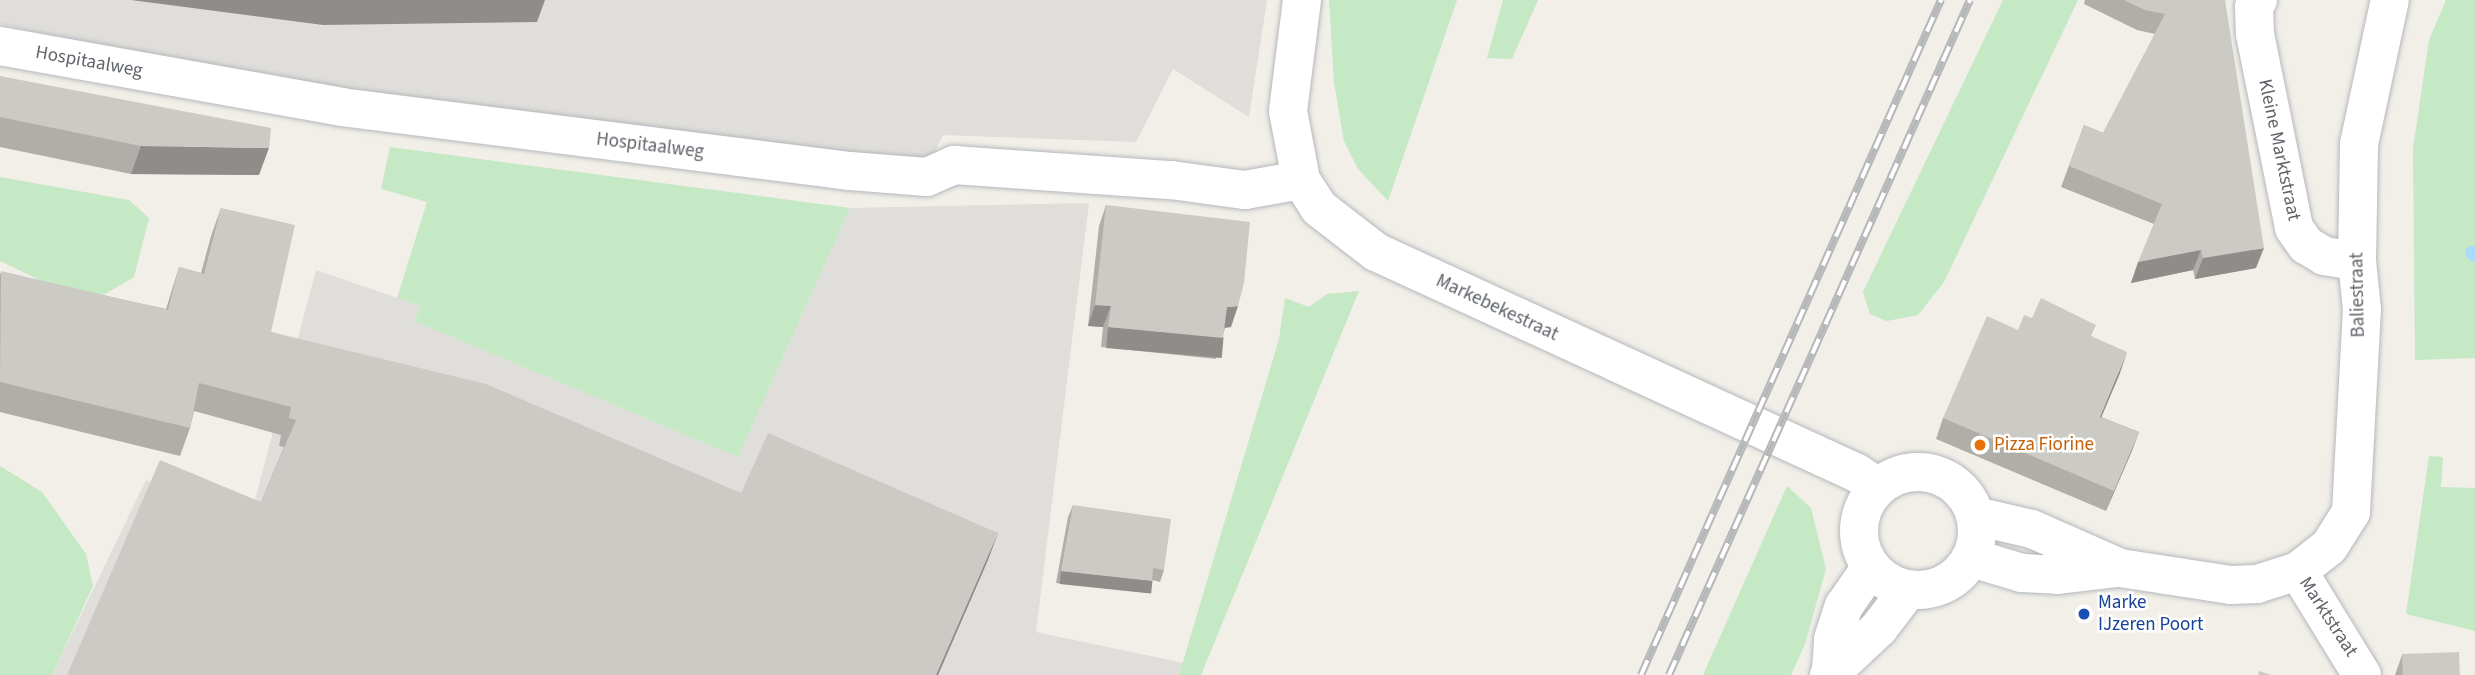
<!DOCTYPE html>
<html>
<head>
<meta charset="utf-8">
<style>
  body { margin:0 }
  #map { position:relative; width:2475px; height:675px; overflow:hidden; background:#f1efe8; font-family:"Source Sans 3",sans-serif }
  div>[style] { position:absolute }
  .industrial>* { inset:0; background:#e0deda }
  .green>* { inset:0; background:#c5e8c5 }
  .stream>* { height:14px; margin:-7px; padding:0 7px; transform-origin:7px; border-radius:7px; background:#aadaff }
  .roads { filter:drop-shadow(0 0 2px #b5b8bc) drop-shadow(0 0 2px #b5b8bc) }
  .street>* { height:38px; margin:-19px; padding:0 19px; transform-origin:19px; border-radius:19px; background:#fff }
  .secondary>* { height:38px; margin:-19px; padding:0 19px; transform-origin:19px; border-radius:19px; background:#fff }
  .secondary>.ring { margin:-19px; padding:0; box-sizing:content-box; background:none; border:38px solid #fff; border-radius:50% }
  .rail>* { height:8px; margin-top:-4px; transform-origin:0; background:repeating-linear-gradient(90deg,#fff 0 16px,#b6b7b8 0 32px); box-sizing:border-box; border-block:2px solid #b6b7b8 }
  .wall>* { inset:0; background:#afaea9 }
  .shaded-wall>* { inset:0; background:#8f8d8a; transform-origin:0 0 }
  .building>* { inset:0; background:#cccac5; transform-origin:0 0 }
  .dots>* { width:19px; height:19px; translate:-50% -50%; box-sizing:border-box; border:4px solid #fff; border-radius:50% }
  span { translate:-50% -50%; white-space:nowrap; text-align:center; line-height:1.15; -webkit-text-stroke:5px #fff; paint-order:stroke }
  .street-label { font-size:19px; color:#5f6368 }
  .food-label { font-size:19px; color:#c56008 }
  .left { translate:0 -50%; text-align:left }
  .transit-label { font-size:19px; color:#164399 }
</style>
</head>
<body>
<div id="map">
  <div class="industrial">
    <i style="clip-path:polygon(0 0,1267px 0,1249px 117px,1173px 69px,1136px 142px,943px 135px,929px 164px,267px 84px,0 24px)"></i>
    <i style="clip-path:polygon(1089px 203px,1036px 632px,1184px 663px,1179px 675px,52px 675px,146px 480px,249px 522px,316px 270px,421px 306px,414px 321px,738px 457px,850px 208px)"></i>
  </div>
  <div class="green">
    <i style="clip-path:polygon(1329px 0,1457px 0,1388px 201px,1358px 169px,1344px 141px,1334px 83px)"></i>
    <i style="clip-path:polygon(1503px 0,1538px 0,1512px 59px,1487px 58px)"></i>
    <i style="clip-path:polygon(2003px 0,2078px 0,1944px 282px,1918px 315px,1887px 321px,1870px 314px,1863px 292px)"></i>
    <i style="clip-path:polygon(2446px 0,2475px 0,2475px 358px,2415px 360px,2413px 149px,2429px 40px)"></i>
    <i style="clip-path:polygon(390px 147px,850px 208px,738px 457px,414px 321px,421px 306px,397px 298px,427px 202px,381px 189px)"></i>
    <i style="clip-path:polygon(0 177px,129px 200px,149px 218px,134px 277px,105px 294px,90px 295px,48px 284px,0 261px)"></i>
    <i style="clip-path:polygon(1359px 291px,1201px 675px,1179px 675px,1279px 339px,1285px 298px,1309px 307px,1327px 294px)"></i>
    <i style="clip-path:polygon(2429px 456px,2443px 457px,2441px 487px,2475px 488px,2475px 631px,2406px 614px)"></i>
    <i style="clip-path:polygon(0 466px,42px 492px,86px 554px,93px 586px,52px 675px,0 675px)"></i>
    <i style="clip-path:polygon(1787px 486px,1811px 508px,1826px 569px,1805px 644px,1791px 675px,1703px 675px)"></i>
  </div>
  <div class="stream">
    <i style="left:2472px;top:253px;width:4px;rotate:34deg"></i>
  </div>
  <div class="roads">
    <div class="street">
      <i style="left:2258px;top:0;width:8px;rotate:120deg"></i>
      <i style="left:2254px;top:7px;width:27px;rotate:88deg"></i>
      <i style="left:2255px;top:34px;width:198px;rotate:78.6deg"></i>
      <i style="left:2294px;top:228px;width:21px;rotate:55deg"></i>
      <i style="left:2306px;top:245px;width:21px;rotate:31deg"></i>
      <i style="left:2324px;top:256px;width:33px;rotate:9deg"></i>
      <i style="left:0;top:46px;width:346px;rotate:10.1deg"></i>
      <i style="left:341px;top:107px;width:513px;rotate:7.17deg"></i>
      <i style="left:850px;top:171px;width:77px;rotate:4.5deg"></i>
      <i style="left:927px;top:177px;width:30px;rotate:-24deg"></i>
      <i style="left:954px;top:165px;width:218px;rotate:4deg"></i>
      <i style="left:1171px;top:180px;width:75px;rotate:7.7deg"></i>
      <i style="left:1245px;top:190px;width:57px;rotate:-10.1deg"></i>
      <i style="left:1976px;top:516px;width:57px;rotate:13.1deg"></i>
      <i style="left:2032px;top:529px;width:96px;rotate:23.9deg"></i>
      <i style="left:2120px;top:568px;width:112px;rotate:8.7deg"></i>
      <i style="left:2231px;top:585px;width:26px;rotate:-2deg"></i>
      <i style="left:2257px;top:584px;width:43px;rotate:-17.6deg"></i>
      <i style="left:2298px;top:571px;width:39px;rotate:-38deg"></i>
      <i style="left:2329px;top:547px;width:41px;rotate:-57.8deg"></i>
      <i style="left:2351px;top:512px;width:202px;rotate:-86.9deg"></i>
      <i style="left:2362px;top:310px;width:49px;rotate:-95.8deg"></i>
      <i style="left:2357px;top:261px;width:117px;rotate:-89deg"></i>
      <i style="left:2359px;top:144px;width:147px;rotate:-77.9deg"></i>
      <i style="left:1972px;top:558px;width:52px;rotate:16.7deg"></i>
      <i style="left:2022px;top:573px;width:36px;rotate:3deg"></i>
      <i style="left:2058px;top:575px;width:60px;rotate:-6.7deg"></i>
      <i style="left:2298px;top:571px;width:122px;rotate:58.4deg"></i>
    </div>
    <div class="secondary">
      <i style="left:1302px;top:0;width:112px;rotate:97.2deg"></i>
      <i style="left:1288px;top:111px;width:70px;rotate:79.3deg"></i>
      <i style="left:1301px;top:180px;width:33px;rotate:57deg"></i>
      <i style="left:1319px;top:208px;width:72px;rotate:37.7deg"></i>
      <i style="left:1376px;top:252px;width:529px;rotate:24.68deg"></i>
      <i style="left:1857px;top:473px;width:25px;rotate:34deg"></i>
      <i class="ring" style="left:1859px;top:472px;width:80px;height:80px"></i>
      <i style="left:1831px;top:670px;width:31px;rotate:-86deg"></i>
      <i style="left:1833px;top:639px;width:35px;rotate:-72deg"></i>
      <i style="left:1844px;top:606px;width:47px;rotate:-55.3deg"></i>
      <i style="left:1829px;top:675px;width:69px;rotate:-43.2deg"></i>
      <i style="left:1879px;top:628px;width:48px;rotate:-52.7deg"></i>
    </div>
  </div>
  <div class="rail">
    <i style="left:1641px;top:675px;width:739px;rotate:-66.04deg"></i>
    <i style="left:1669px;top:675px;width:739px;rotate:-65.97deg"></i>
  </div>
  <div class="wall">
    <i style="clip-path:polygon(2085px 0,2225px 0,2256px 268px,2195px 279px,2193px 270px,2131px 283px,2154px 224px,2061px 187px,2084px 125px,2103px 133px,2155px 34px,2137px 30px,2084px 4px)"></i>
    <i style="clip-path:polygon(0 76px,259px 175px,131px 174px,0 147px)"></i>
    <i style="clip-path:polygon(1106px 205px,1231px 327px,1225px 328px,1216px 359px,1101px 347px,1103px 327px,1088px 326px,1099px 226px)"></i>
    <i style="clip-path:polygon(221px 208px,271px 332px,741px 493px,998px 533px,988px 560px,938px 675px,67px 675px,261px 502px,284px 447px,279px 446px,281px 435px,194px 411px,190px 428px,180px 456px,0 412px,0 273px,166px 309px,179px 267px,201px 273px,211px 236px)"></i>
    <i style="clip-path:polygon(2018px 330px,2092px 336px,2120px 373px,2101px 417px,2139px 432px,2131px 453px,2106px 511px,1936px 439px,1943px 418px)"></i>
    <i style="clip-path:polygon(1073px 505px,1164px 570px,1160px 582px,1152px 580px,1148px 593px,1056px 583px,1068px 517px)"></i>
    <i style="clip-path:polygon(2402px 655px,2460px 675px,2395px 675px)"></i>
  </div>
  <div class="shaded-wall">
    <i style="clip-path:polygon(131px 0,545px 0,537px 22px,323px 25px)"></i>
    <i style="clip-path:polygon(141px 146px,269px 148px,259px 175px,131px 174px)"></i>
    <i style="clip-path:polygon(2264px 248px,2256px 268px,2195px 279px,2203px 258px)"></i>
    <i style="clip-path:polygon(2201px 250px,2193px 270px,2131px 283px,2138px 262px)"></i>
    <i style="clip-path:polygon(1095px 305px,1111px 306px,1103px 327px,1088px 326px)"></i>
    <i style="clip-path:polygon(1238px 306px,1231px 327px,1220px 328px,1227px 307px)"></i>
    <i style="left:1108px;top:327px;width:116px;height:21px;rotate:5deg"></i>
    <i style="clip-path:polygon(2127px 352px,2120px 373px,2093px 437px,2100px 417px)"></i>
    <i style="clip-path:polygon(2139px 432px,2131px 453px,2106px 511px,2114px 491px)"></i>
    <i style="clip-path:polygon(998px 533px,988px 560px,938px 675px,936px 675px)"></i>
    <i style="left:1061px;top:571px;width:92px;height:13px;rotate:6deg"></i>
  </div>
  <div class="building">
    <i style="clip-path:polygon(2124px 0,2225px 0,2264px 248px,2203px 258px,2201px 250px,2138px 262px,2162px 204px,2069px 166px,2084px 125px,2103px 133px,2165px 14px,2145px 10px)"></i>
    <i style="clip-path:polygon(0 76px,271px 128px,269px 148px,141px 146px,0 117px)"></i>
    <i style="clip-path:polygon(1106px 205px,1250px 222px,1244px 283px,1238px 306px,1227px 307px,1223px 338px,1108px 327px,1111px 306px,1095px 305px)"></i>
    <i style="clip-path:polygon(221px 208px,295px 225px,271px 332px,486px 384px,741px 493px,768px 433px,998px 533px,936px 675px,67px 675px,160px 460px,261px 502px,296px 420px,289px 418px,291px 407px,199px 383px,190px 428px,0 382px,1px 271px,168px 310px,179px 267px,204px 274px)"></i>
    <i style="clip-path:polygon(2041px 298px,2096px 325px,2091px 336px,2127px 352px,2100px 417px,2139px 432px,2114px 491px,1943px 418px,1987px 316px,2018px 330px,2024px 315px,2032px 318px)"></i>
    <i style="clip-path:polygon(1073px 505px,1171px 519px,1164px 570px,1153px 568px,1152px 581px,1061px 571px)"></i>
    <i style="left:2459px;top:652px;width:23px;height:57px;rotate:88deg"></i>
    <i style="clip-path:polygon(2259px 671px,2271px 675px,2258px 675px)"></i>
  </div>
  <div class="dots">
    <i style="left:1980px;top:445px;background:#e8710a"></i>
    <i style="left:2084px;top:614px;background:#1a4fb4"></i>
  </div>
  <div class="street-label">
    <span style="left:89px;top:62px;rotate:10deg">Hospitaalweg</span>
    <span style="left:650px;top:146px;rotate:7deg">Hospitaalweg</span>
    <span style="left:2279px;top:150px;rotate:78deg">Kleine Marktstraat</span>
    <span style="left:2358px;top:295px;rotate:-91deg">Baliestraat</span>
    <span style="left:1497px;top:308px;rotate:25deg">Markebekestraat</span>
    <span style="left:2328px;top:617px;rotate:57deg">Marktstraat</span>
  </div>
  <div class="food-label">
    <span class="left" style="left:1994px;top:445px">Pizza Fiorine</span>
  </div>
  <div class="transit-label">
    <span class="left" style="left:2098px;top:614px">Marke<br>IJzeren Poort</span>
  </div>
</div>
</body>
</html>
